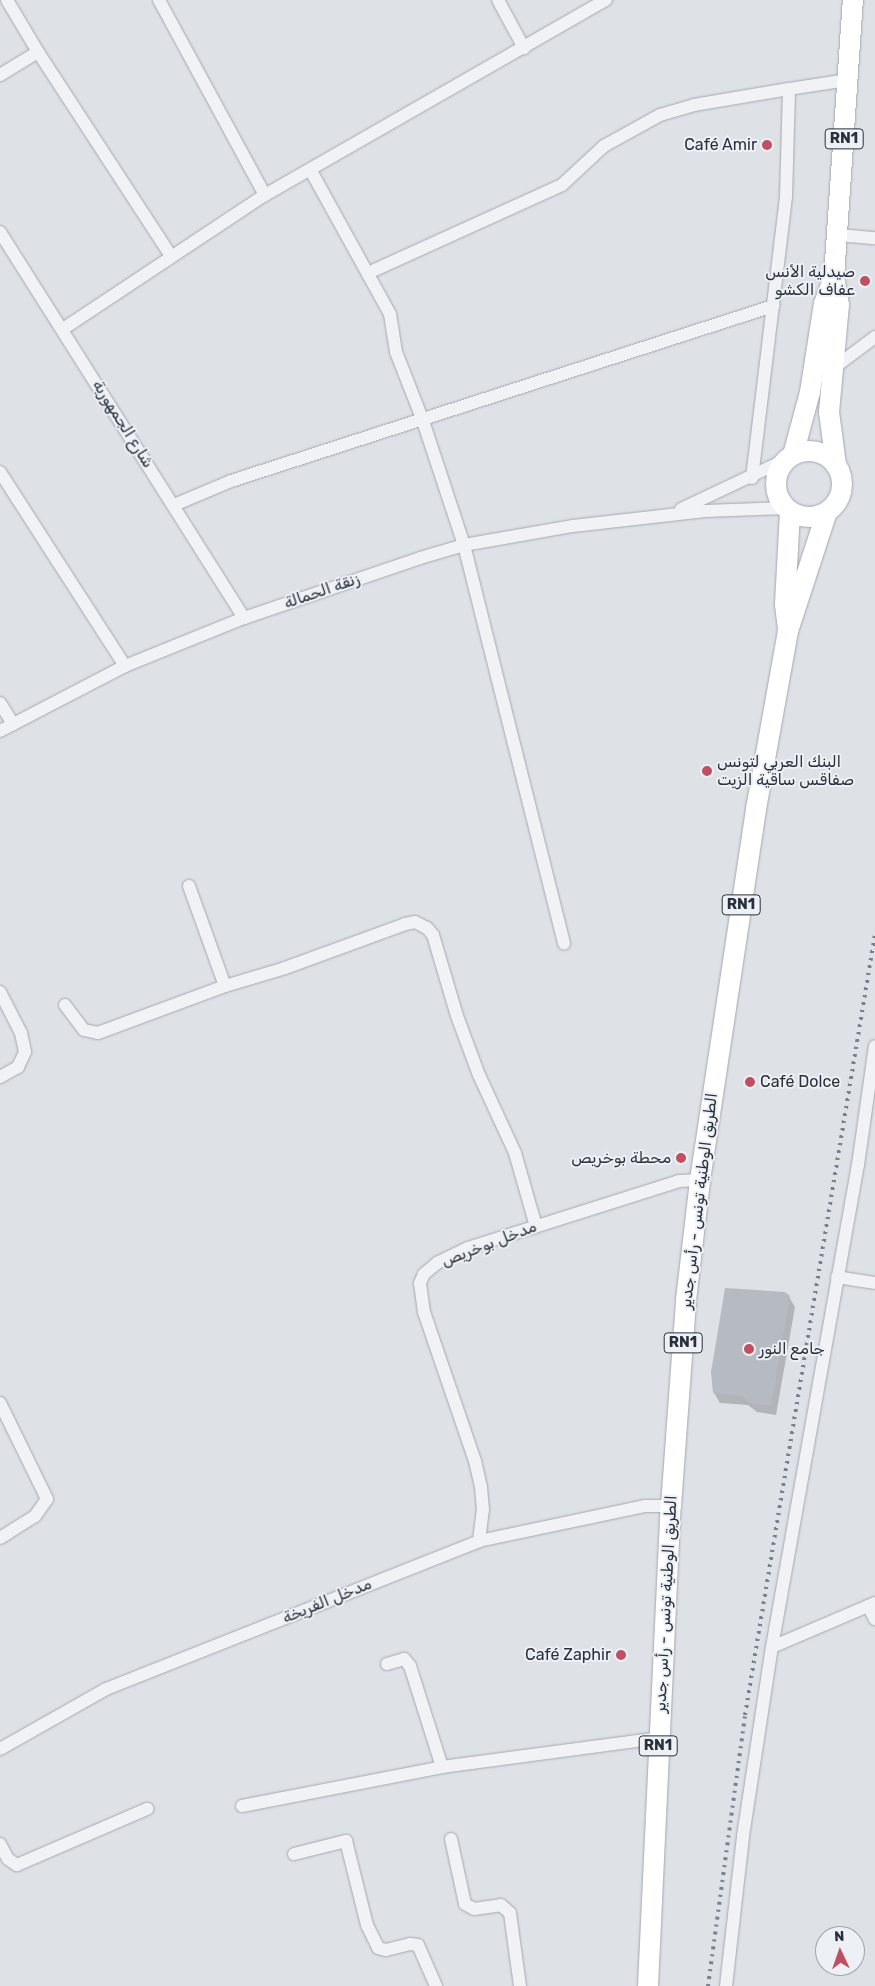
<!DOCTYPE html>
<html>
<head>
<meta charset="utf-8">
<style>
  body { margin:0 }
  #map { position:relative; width:875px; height:1986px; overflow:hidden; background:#dee1e6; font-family:Rubik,"Noto Sans Arabic",sans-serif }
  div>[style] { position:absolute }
  .shadow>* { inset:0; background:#0003 }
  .building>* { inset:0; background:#b6bbc2 }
  .roads { filter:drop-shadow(0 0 1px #a4a8b0) drop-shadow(0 0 1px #a4a8b0) }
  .minor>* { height:12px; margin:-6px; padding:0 6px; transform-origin:6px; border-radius:6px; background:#f1f2f5 }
  .primary>* { height:20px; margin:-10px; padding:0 10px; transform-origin:10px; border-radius:10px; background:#fff }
  .primary>.ring { margin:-10px; padding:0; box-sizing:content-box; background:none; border:20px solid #fff; border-radius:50% }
  .rail>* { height:4px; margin-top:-2px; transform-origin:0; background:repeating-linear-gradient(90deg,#79818e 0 2.5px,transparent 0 7.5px) }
  .dots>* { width:14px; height:14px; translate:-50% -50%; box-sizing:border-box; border:2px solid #edf0f4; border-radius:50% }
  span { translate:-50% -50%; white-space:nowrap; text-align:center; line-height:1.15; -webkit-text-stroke:4px #edf0f4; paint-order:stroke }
  .shield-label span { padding:1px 4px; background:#edf0f4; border:1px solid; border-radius:4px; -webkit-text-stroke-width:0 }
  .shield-label { font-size:15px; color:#29303c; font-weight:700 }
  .poi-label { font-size:16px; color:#29303c }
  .right { translate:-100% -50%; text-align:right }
  .left { translate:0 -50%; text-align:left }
  .street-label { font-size:16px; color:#29303c }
  .north { position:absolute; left:815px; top:1926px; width:50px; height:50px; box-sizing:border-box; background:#edf0f4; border:1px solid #9fa3aa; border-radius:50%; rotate:357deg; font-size:14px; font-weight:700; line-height:20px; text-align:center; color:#29303c }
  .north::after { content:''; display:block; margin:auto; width:18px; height:22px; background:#c04f61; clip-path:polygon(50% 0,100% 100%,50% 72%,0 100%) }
</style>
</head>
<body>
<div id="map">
  <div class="shadow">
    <i style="clip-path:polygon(789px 1297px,795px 1307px,776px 1415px,757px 1412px,748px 1405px,720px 1403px,714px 1393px)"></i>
  </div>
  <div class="building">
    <i style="clip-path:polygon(725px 1288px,785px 1292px,790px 1296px,771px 1406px,750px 1403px,742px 1396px,713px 1393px,711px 1372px)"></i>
  </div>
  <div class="roads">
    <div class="minor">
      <i style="left:7px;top:0;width:61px;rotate:59.2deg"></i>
      <i style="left:38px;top:52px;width:244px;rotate:56.9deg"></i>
      <i style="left:159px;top:0;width:222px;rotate:61.5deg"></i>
      <i style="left:498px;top:0;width:55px;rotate:61.6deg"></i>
      <i style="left:0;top:75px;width:44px;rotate:-31.2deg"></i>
      <i style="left:311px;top:171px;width:163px;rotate:61.1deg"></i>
      <i style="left:390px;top:314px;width:38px;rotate:81deg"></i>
      <i style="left:396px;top:352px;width:74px;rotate:68.6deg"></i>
      <i style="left:423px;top:421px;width:131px;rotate:71.7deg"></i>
      <i style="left:464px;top:545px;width:411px;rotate:75.9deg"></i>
      <i style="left:0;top:232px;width:457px;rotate:57.7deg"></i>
      <i style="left:838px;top:235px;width:37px;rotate:5deg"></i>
      <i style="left:368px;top:273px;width:213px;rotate:-24.4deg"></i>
      <i style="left:562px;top:185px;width:57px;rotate:-42.9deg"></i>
      <i style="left:604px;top:146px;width:64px;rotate:-29deg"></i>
      <i style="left:660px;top:115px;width:35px;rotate:-16deg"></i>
      <i style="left:694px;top:105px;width:96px;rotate:-9.6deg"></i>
      <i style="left:63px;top:329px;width:242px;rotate:-33.6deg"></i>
      <i style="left:265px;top:195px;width:393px;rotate:-29.8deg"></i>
      <i style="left:831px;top:370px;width:55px;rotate:-36.9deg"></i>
      <i style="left:0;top:472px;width:231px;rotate:57.2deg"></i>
      <i style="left:752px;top:478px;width:283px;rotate:-83.1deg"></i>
      <i style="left:786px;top:197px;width:108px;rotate:-88.4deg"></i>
      <i style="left:789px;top:89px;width:60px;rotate:-8.7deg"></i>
      <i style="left:174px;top:505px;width:62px;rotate:-22.8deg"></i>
      <i style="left:231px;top:481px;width:570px;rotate:-17.89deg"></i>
      <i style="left:681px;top:509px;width:119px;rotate:-25.3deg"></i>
      <i style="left:0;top:703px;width:25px;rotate:58deg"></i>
      <i style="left:0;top:731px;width:141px;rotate:-27.5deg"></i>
      <i style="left:125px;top:666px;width:128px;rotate:-22deg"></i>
      <i style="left:244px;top:618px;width:186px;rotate:-18.8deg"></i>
      <i style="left:420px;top:558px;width:46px;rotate:-16.5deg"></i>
      <i style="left:464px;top:545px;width:111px;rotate:-9.9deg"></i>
      <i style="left:573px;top:526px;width:133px;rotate:-6.5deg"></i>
      <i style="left:705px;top:511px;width:81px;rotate:-2.1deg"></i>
      <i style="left:189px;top:886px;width:106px;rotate:70.2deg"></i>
      <i style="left:225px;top:986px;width:63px;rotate:-16.7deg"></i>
      <i style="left:285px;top:968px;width:128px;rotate:-20.1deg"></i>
      <i style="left:405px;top:924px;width:10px;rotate:-11deg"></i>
      <i style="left:415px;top:922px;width:13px;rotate:27deg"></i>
      <i style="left:427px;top:928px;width:9px;rotate:49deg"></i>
      <i style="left:433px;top:935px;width:84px;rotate:73.5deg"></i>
      <i style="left:457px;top:1016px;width:63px;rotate:69.6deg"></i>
      <i style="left:479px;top:1075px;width:86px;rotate:65.2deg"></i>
      <i style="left:515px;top:1153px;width:76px;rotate:74deg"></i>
      <i style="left:0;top:992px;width:46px;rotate:62.9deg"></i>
      <i style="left:21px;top:1033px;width:19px;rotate:78deg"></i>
      <i style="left:25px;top:1052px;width:17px;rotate:115deg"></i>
      <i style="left:18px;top:1067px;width:21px;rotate:151deg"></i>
      <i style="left:65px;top:1005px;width:31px;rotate:53deg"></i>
      <i style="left:84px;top:1030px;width:14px;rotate:12deg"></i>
      <i style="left:98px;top:1033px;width:135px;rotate:-20.3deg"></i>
      <i style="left:837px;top:1277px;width:38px;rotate:9deg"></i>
      <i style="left:0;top:1403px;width:107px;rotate:63.9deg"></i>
      <i style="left:47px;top:1499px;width:21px;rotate:125deg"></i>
      <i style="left:35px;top:1516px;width:41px;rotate:147.8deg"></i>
      <i style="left:479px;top:1541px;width:31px;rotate:-83deg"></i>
      <i style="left:483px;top:1510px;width:23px;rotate:-95deg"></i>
      <i style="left:481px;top:1487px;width:27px;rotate:-103deg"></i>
      <i style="left:475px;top:1461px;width:157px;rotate:-108.9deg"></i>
      <i style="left:424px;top:1312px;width:29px;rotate:-98deg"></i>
      <i style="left:420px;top:1283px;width:10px;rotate:-66deg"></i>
      <i style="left:424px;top:1274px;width:17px;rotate:-40deg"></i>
      <i style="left:437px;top:1263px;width:34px;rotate:-26deg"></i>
      <i style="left:468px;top:1248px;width:221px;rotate:-17.6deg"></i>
      <i style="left:679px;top:1181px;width:21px;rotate:-3deg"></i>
      <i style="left:868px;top:1606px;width:15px;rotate:62deg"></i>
      <i style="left:772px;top:1647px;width:112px;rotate:-23.1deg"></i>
      <i style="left:387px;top:1664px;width:18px;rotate:-16deg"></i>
      <i style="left:404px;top:1659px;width:9px;rotate:49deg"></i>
      <i style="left:410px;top:1666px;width:106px;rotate:72.4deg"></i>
      <i style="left:0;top:1749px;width:122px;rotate:-29.5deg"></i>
      <i style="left:106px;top:1689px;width:401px;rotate:-21.6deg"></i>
      <i style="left:479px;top:1541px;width:170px;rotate:-11.9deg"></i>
      <i style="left:645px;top:1506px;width:26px"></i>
      <i style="left:242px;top:1806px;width:204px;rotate:-11deg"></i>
      <i style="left:442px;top:1767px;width:218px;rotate:-7.6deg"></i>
      <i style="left:451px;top:1839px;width:66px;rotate:77.8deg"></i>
      <i style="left:465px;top:1904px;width:10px;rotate:29deg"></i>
      <i style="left:474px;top:1909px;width:27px;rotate:-8deg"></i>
      <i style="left:501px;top:1905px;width:12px;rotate:42deg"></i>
      <i style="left:510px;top:1913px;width:74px;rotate:82.2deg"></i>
      <i style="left:0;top:1844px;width:17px;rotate:62deg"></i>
      <i style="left:8px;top:1859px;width:11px;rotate:34deg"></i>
      <i style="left:17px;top:1865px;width:142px;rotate:-23.3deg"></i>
      <i style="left:294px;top:1854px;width:54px;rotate:-14deg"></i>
      <i style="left:346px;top:1841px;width:87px;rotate:76deg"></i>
      <i style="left:367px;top:1925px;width:25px;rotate:64deg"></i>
      <i style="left:378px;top:1948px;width:8px;rotate:14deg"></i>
      <i style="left:386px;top:1950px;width:25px;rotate:-14deg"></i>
      <i style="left:410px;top:1944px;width:8px;rotate:7deg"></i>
      <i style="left:418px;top:1945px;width:45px;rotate:66.3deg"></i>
      <i style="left:726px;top:1986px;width:151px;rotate:-83.5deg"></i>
      <i style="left:743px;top:1836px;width:191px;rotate:-81.3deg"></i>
      <i style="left:772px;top:1647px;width:490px;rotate:-79.9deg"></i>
      <i style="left:858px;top:1165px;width:120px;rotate:-81.9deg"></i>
    </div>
    <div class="primary">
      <i class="ring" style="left:776px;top:451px;width:46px;height:46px"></i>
      <i style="left:793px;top:455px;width:65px;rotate:-74.9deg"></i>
      <i style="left:810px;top:392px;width:89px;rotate:-81deg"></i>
      <i style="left:824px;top:304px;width:27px;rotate:-70deg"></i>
      <i style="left:836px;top:465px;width:53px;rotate:-97.5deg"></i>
      <i style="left:829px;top:412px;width:107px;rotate:-84.7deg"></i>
      <i style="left:839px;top:305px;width:28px;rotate:-100deg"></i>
      <i style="left:834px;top:277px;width:278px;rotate:-86.1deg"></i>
      <i style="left:788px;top:629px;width:25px;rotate:-97deg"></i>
      <i style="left:785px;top:604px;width:93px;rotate:-86.9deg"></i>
      <i style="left:648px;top:1986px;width:481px;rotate:-87.3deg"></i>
      <i style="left:671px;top:1506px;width:207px;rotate:-85.8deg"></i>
      <i style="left:686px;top:1300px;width:121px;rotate:-83.3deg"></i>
      <i style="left:700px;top:1180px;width:375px;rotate:-81.4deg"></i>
      <i style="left:756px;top:809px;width:181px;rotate:-79.8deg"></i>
      <i style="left:788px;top:631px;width:125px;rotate:-71.9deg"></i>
    </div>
  </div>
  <div class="rail">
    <i style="left:708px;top:1986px;width:274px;rotate:-82.2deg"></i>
    <i style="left:745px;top:1715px;width:792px;rotate:-80.55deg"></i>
  </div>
  <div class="dots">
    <i style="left:767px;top:145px;background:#c04f61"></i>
    <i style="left:865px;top:281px;background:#c04f61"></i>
    <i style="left:707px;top:771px;background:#c04f61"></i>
    <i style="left:750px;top:1082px;background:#c04f61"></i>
    <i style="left:681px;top:1158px;background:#c04f61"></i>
    <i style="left:749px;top:1349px;background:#c04f61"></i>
    <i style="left:621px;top:1655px;background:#c04f61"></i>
  </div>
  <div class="shield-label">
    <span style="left:844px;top:139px">RN1</span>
    <span style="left:741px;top:905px">RN1</span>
    <span style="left:683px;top:1343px">RN1</span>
    <span style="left:658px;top:1746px">RN1</span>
  </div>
  <div class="poi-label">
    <span class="right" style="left:757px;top:145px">Café Amir</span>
    <span class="right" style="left:855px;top:281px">صيدلية الأنس<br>عفاف الكشو</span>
    <span class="left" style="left:717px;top:771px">البنك العربي لتونس<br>صفاقس ساقية الزيت</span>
    <span class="left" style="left:760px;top:1082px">Café Dolce</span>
    <span class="right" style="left:671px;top:1158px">محطة بوخريص</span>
    <span class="left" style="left:759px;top:1349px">جامع النور</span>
    <span class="right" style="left:611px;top:1655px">Café Zaphir</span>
  </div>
  <div class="street-label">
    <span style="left:123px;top:424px;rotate:58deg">شارع الجمهورية</span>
    <span style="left:322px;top:591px;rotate:-19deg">زنقة الحمالة</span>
    <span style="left:699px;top:1201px;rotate:-83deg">الطريق الوطنية تونس - رأس جدير</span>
    <span style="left:489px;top:1244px;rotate:-21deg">مدخل بوخريص</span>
    <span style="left:327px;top:1601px;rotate:-22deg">مدخل الفريخة</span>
    <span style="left:666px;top:1604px;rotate:-87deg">الطريق الوطنية تونس - رأس جدير</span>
  </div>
  <div class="north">N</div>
</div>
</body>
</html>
